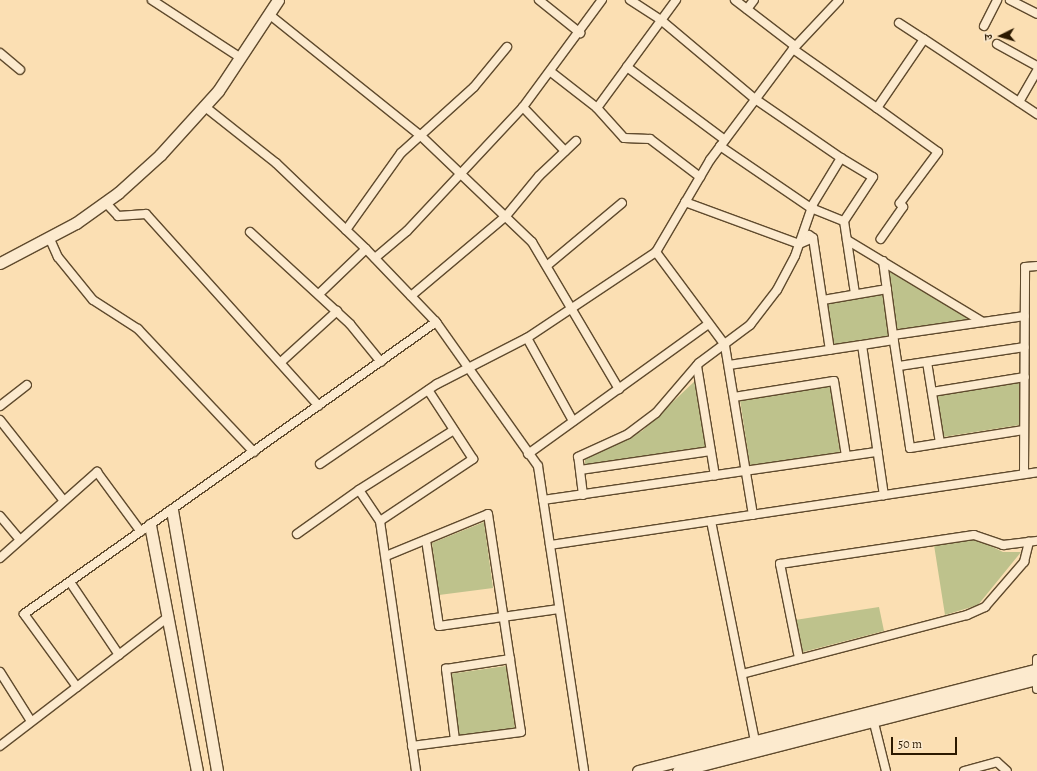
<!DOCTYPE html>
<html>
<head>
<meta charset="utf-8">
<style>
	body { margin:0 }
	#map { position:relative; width:1037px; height:771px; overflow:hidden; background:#fbdfb3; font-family:Alegreya,"Noto Serif Devanagari",serif }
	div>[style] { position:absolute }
	.green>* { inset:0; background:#bec28c }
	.roads { filter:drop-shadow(1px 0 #5f4a2d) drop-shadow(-1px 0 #5f4a2d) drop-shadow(0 1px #5f4a2d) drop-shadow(0 -1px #5f4a2d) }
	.minor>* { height:8px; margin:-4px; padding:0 4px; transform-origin:4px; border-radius:4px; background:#fceace }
	.tertiary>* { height:11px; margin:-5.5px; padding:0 5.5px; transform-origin:5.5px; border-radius:5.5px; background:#fceace }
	span { translate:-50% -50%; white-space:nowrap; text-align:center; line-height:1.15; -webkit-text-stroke:3px #fceace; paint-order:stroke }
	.north { position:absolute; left:981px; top:16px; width:40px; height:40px; -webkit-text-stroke:3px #fceace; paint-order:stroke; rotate:265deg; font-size:11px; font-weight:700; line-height:16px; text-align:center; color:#2b1900 }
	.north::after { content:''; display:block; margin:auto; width:14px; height:18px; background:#2b1900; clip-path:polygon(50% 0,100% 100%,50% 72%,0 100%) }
	.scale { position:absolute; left:891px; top:737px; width:66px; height:18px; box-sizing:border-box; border:2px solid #2b1900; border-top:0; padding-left:5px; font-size:12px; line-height:14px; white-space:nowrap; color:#2b1900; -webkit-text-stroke:3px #fceace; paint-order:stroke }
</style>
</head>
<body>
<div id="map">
	<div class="green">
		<i style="clip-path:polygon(888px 271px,972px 319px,897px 330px)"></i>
		<i style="clip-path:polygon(883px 294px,890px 338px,834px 346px,827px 302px)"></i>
		<i style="clip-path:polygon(696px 380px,706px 447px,585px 465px,585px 457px,642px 431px)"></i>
		<i style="clip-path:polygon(1019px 383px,1019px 425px,943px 437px,937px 395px)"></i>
		<i style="clip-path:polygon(830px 386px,840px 452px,750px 466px,740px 400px)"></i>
		<i style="clip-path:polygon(484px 522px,493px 588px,439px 595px,432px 543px)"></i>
		<i style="clip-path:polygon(976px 539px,1003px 552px,1021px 552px,978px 605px,945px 615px,934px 545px)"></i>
		<i style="clip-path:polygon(879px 607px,884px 631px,803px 652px,795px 620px)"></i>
		<i style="clip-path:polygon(506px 666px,515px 728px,458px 736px,449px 674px)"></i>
	</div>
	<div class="roads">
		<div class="minor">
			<i style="left:152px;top:0;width:106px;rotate:33.1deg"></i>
			<i style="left:539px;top:0;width:53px;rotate:38.8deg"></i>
			<i style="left:676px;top:0;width:83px;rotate:126.2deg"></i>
			<i style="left:627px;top:67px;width:122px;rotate:36.7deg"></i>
			<i style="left:735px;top:0;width:76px;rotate:37.5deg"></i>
			<i style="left:1010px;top:0;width:30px;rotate:27deg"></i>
			<i style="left:747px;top:9px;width:11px;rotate:-52deg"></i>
			<i style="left:270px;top:15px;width:192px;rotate:38.7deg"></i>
			<i style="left:420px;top:135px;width:155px;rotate:43.7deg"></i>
			<i style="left:532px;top:242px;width:171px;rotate:59.4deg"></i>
			<i style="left:899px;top:23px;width:30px;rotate:33deg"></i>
			<i style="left:984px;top:26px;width:29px;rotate:-63deg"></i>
			<i style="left:997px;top:44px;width:46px;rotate:28.8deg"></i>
			<i style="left:793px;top:49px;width:67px;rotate:-46.8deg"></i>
			<i style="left:0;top:53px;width:26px;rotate:40deg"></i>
			<i style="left:551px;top:72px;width:58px;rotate:38deg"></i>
			<i style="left:597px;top:108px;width:40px;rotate:48deg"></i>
			<i style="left:624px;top:138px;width:26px;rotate:2deg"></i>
			<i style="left:650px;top:139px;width:63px;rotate:37.2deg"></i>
			<i style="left:1019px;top:102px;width:36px;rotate:-60deg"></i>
			<i style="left:204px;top:106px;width:92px;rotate:38.4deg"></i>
			<i style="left:276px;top:163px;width:124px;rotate:43.7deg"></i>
			<i style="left:366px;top:249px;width:101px;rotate:46.2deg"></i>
			<i style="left:597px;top:108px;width:51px;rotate:-53.8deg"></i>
			<i style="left:877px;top:108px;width:75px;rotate:35.8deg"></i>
			<i style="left:938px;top:152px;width:64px;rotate:126.7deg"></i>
			<i style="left:900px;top:203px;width:5px;rotate:53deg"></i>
			<i style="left:903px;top:207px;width:39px;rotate:125deg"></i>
			<i style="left:720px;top:146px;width:110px;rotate:34.3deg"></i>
			<i style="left:811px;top:208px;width:35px;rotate:22deg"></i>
			<i style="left:565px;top:151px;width:61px;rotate:-133.7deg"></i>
			<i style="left:523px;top:107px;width:133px;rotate:-53.6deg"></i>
			<i style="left:841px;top:158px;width:37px;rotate:31deg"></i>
			<i style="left:873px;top:177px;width:53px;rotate:123.4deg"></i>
			<i style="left:844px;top:221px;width:74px;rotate:81.4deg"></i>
			<i style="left:105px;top:202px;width:19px;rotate:47deg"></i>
			<i style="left:118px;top:216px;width:28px;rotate:-4deg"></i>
			<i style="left:146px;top:214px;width:258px;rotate:48deg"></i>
			<i style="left:685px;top:202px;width:121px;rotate:20.2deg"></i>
			<i style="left:799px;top:244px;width:15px;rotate:-23deg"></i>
			<i style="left:346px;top:230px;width:95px;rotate:-54.5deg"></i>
			<i style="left:401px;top:153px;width:98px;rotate:-42.1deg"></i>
			<i style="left:474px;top:87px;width:52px;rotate:-50.5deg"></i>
			<i style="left:250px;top:232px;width:136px;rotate:42.6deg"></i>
			<i style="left:350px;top:324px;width:49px;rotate:50.8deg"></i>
			<i style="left:809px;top:235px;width:5px;rotate:37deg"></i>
			<i style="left:813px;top:238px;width:113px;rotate:81.4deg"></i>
			<i style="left:49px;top:237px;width:22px;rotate:66deg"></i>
			<i style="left:58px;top:257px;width:55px;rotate:50.9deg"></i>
			<i style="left:93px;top:300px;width:54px;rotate:32.8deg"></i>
			<i style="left:138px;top:329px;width:169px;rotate:46.7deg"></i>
			<i style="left:847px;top:240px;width:159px;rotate:31.1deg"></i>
			<i style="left:375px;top:258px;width:42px;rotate:-40.2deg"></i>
			<i style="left:407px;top:231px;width:170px;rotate:-46.9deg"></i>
			<i style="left:883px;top:261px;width:75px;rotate:82.3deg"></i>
			<i style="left:893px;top:335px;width:133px;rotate:-8.2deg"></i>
			<i style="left:549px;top:264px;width:95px;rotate:-39.9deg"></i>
			<i style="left:319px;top:294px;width:65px;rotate:-43.8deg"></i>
			<i style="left:411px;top:296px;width:124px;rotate:-40.1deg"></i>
			<i style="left:506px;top:216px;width:52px;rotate:-50.5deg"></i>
			<i style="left:539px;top:176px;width:51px;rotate:-43.4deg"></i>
			<i style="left:823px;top:300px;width:65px;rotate:-9.8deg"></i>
			<i style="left:893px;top:335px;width:114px;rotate:81.4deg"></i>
			<i style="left:910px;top:448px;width:115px;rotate:-9deg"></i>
			<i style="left:527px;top:338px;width:95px;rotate:61deg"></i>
			<i style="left:862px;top:345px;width:32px;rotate:-9deg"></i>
			<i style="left:281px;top:362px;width:76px;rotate:-42.3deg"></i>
			<i style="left:927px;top:362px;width:82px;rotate:80.9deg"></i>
			<i style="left:729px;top:365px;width:134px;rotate:-8.6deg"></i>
			<i style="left:862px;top:345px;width:152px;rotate:81.7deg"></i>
			<i style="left:697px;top:366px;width:111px;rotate:80.7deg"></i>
			<i style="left:899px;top:366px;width:127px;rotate:-8.6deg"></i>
			<i style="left:932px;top:392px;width:94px;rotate:-9.2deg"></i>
			<i style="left:734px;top:397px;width:101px;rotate:-9.1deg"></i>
			<i style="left:834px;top:381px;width:76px;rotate:80.9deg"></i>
			<i style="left:0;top:406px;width:34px;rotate:-38deg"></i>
			<i style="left:0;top:420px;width:103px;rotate:51.7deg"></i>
			<i style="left:528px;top:454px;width:222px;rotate:-35.8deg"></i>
			<i style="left:320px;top:464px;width:142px;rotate:-34.4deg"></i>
			<i style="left:437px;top:384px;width:101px;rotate:-27.1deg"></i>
			<i style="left:527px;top:338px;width:155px;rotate:-33.7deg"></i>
			<i style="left:580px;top:470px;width:132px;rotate:-8.3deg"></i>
			<i style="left:1024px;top:474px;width:207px;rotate:-89.7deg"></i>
			<i style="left:1025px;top:267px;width:12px;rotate:-5deg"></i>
			<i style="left:359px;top:490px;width:112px;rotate:-32.3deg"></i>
			<i style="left:583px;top:495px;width:38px;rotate:-97deg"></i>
			<i style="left:578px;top:457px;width:55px;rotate:-24.7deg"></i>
			<i style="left:628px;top:434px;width:35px;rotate:-37deg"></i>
			<i style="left:656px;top:413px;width:66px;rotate:-49.3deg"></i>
			<i style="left:699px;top:363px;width:64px;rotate:-36.7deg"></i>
			<i style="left:750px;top:325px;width:44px;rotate:-52.4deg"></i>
			<i style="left:777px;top:290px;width:38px;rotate:-62deg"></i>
			<i style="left:795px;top:256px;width:55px;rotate:-70.9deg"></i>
			<i style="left:813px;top:204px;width:54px;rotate:-58.7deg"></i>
			<i style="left:841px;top:158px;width:104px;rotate:-145.5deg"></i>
			<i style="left:755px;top:99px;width:123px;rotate:-140deg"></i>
			<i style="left:661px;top:20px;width:37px;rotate:-147deg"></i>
			<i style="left:543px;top:500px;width:338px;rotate:-8.2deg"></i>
			<i style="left:753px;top:515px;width:172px;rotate:-99.4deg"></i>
			<i style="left:725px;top:345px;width:116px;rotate:-126.6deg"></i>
			<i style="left:656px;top:252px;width:107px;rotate:-59.6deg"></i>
			<i style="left:710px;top:160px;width:139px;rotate:-53.2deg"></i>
			<i style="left:793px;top:49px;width:103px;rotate:35.1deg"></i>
			<i style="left:877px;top:108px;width:83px;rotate:-55.7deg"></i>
			<i style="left:924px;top:39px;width:136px;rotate:33.6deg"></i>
			<i style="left:0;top:516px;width:31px;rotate:50deg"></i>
			<i style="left:711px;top:521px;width:229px;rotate:78.7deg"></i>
			<i style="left:297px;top:534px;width:76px;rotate:-35.4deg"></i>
			<i style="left:359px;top:490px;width:37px;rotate:56deg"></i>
			<i style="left:426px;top:540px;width:87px;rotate:81.4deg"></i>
			<i style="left:439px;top:626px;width:121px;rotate:-8.1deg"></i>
			<i style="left:550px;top:545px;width:492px;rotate:-8.5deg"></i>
			<i style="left:386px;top:556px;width:110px;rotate:-22.4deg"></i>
			<i style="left:488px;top:514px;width:220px;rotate:81.4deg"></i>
			<i style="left:521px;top:732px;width:110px;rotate:172.7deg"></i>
			<i style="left:0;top:558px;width:130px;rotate:-41.6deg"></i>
			<i style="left:97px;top:472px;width:74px;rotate:53.7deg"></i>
			<i style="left:70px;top:582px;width:88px;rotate:56.1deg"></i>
			<i style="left:799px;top:658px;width:96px;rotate:-101.4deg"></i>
			<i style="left:780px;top:564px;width:196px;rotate:-8.5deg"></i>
			<i style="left:974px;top:535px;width:31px;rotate:19deg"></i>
			<i style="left:1003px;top:545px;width:34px;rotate:-7deg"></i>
			<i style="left:1037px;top:659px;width:30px;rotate:90deg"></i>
			<i style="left:0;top:672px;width:58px;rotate:57.7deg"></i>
			<i style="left:742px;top:674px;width:233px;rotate:-14.7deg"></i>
			<i style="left:967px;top:615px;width:20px;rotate:-24deg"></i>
			<i style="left:985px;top:607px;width:60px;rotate:-49.1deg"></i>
			<i style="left:1024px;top:562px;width:21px;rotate:-76deg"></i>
			<i style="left:77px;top:687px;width:90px;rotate:-126deg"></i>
			<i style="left:24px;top:614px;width:505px;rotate:-35.33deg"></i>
			<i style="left:436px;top:322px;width:176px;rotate:54.7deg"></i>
			<i style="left:538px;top:466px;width:308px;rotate:81.4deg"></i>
			<i style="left:873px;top:719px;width:54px;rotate:76deg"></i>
			<i style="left:455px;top:740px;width:72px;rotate:-97.2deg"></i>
			<i style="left:446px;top:669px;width:65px;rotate:-8.9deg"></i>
			<i style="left:0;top:746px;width:212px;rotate:-37.5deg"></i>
			<i style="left:416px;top:771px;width:253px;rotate:-98.2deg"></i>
			<i style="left:380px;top:521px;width:112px;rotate:-33.7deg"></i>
			<i style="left:473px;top:459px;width:82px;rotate:-123.1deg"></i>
			<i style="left:964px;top:771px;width:34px;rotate:-15deg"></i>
			<i style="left:997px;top:762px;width:13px;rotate:42deg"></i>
		</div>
		<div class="tertiary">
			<i style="left:0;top:263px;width:86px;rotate:-27.8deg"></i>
			<i style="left:76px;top:223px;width:52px;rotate:-35.5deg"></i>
			<i style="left:118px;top:193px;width:57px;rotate:-42.1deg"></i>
			<i style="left:160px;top:155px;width:86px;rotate:-47.8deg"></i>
			<i style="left:218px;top:91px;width:109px;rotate:-56.6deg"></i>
			<i style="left:172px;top:510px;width:265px;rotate:80.2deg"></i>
			<i style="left:150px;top:525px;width:250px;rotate:79.2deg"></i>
			<i style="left:638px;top:771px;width:412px;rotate:-14.3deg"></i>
			<i style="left:678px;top:771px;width:371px;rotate:-14.4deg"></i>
		</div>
	</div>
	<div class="north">उ</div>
	<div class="scale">50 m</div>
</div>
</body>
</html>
